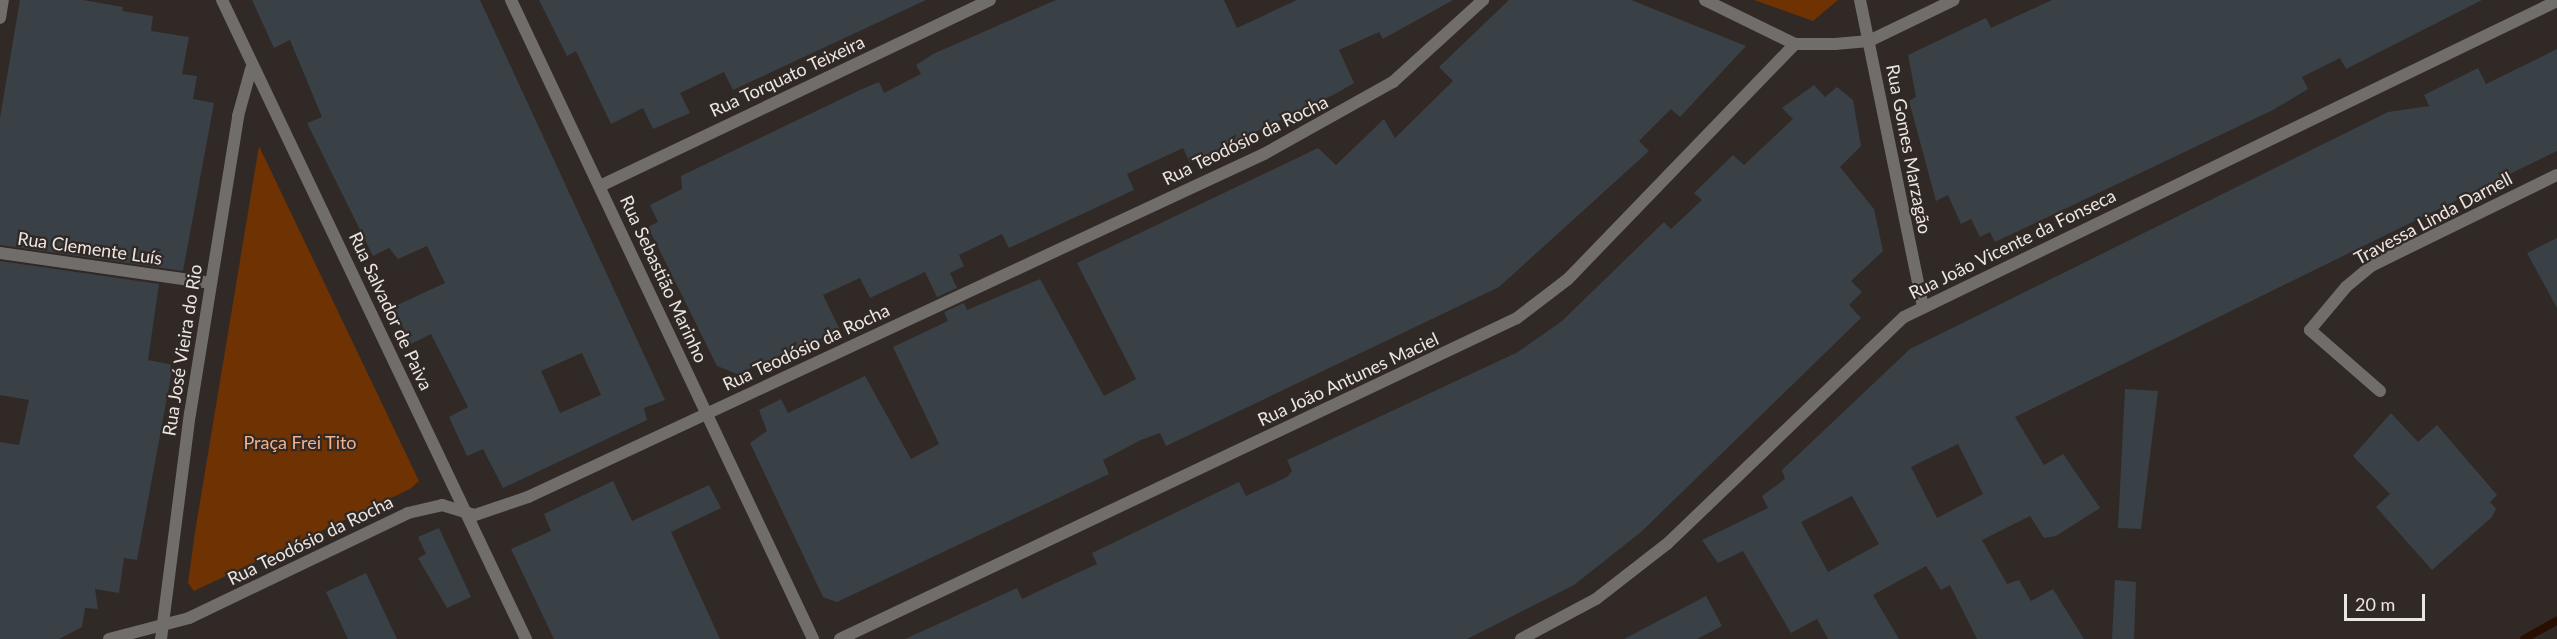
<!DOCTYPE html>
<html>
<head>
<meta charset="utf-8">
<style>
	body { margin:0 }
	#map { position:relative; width:2557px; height:639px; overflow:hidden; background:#312925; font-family:Lato,sans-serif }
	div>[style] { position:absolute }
	.green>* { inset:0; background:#6e3203 }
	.stream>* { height:8px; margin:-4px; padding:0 4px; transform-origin:4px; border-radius:4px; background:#290f01 }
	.building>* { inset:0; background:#394046 }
	.minor>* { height:12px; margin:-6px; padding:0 6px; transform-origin:6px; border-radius:6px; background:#716d6b }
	span { translate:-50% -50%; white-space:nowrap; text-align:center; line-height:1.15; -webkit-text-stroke:4.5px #312925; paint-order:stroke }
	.street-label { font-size:18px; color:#ece6e3 }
	.park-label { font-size:18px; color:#f3b08a }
	.scale { position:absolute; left:2344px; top:594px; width:81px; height:27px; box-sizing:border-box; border:3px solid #ece6e3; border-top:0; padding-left:8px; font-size:18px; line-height:21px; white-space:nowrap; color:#ece6e3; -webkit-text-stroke:4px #312925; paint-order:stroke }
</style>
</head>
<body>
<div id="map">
	<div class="green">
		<i style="clip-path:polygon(1754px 0,1838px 0,1813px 21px)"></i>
		<i style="clip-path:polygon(259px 146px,419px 481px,410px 489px,194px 591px,188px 583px,195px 532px)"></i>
	</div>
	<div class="stream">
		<i style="left:2524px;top:639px;width:38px;rotate:-29deg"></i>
	</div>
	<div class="building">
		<i style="clip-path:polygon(20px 0,83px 0,123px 7px,122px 11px,153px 16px,151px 31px,189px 37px,182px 74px,197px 76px,193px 99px,214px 103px,183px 271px,0 245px,0 118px)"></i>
		<i style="clip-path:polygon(evenodd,252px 0,480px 0,665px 400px,644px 408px,647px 420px,503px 488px,483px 449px,467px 456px,449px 417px,468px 407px,431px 334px,411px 344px,393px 307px,445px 283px,427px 246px,398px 259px,389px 248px,373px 256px,307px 123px,322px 117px,290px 40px,274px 48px,252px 0,582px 353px,601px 395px,560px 413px,541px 371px,582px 353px)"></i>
		<i style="clip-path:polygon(539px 0,926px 0,733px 90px,724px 72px,680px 93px,690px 113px,653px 129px,643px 108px,611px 124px,576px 51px,567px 56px)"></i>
		<i style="clip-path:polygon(1056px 0,1224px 0,1237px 28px,1297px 0,1453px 0,1383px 39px,1379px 32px,1339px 50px,1354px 83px,1337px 93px,1190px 163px,1183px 148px,1127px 174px,1134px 190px,1009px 248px,1002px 234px,959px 255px,964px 266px,950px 273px,957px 288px,937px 297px,925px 272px,870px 298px,860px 278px,823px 295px,840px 330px,737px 374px,717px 366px,648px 227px,658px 222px,650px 205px,682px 189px,681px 176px,860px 90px,879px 82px,884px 93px,921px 74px,916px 65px,933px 54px)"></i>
		<i style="clip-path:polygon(1509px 0,1631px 0,1746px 46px,1680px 117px,1671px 109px,1639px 141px,1649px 151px,1499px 287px,1166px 446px,1160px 433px,1141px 440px,1103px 460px,1109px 474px,837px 602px,823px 597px,750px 443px,767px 431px,759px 410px,781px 399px,788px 413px,865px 376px,911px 459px,939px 444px,893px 347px,948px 321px,944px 312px,964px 303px,967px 310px,1040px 279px,1104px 396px,1136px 379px,1077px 263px,1318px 148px,1336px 165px,1384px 119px,1395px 138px,1453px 81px,1439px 67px)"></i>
		<i style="clip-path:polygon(2052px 0,2482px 0,2346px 69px,2340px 58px,2302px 77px,2308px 89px,2273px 110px,1995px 242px,1990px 232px,1980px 237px,1971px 219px,1961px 224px,1948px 195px,1936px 201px,1909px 101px,1916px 97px,1908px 55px,1986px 18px,1991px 28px)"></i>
		<i style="clip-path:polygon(evenodd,2557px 49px,2557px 151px,2015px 417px,2044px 465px,2063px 454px,2100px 508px,2056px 536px,2044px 538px,2030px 516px,1982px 540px,2007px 584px,2019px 580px,2031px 601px,2053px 589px,2084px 639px,1977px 639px,1950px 585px,1941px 590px,1926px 566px,1873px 595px,1899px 639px,1828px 639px,1817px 619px,1791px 633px,1743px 551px,1718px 563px,1702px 540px,1768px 508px,1762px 496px,1785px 479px,1782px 470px,1910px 349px,2388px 112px,2429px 106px,2424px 95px,2478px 68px,2486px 84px,2557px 49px,1958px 444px,1983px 494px,1937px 518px,1911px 467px,1958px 444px,2557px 49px,1852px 496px,1879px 544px,1828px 572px,1801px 522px,1852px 496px)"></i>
		<i style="clip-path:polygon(1814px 85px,1825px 97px,1837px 87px,1853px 100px,1861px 146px,1840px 167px,1874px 209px,1883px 251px,1851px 281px,1862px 292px,1849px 305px,1861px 318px,1641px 532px,1574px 585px,1467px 639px,905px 639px,1017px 588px,1022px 599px,1060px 581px,1097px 564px,1092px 553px,1239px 482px,1246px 496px,1287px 477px,1292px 471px,1287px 460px,1518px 352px,1562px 321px,1664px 222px,1671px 229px,1702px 200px,1694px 193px,1733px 155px,1744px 165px,1793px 119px,1782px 108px)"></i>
		<i style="clip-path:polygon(2557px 238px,2557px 308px,2527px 253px)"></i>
		<i style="clip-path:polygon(0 261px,159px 284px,148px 360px,173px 365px,137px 560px,124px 558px,119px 593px,95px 589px,98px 609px,85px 608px,82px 627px,59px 639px,0 639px,0 442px,19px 445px,29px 400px,0 395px)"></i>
		<i style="clip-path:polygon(2125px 389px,2158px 391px,2141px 529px,2118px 528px)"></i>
		<i style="clip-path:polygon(2391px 413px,2418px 442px,2437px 425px,2497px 495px,2490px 502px,2496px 509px,2492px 517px,2432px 570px,2376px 507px,2390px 494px,2353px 456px)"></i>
		<i style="clip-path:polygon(613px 481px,632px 521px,709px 485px,721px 508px,671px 532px,720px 639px,554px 639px,511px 549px,551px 531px,544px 514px)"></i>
		<i style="clip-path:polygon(439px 528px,471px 597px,447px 608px,418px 558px,426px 554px,418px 537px)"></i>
		<i style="clip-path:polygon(366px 573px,397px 639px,348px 639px,326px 592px)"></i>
		<i style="clip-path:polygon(2115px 580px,2136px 582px,2134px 639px,2112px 639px)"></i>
		<i style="clip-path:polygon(1706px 596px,1722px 626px,1697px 639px,1624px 639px)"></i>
	</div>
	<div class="minor">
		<i style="left:222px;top:0;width:708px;rotate:64.56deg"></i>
		<i style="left:511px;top:0;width:707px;rotate:64.7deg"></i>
		<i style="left:1705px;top:0;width:100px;rotate:26.1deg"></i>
		<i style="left:1795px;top:44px;width:40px"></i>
		<i style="left:1835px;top:44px;width:34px;rotate:-5deg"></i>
		<i style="left:1869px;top:41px;width:94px;rotate:-25.8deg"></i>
		<i style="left:1860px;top:0;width:312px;rotate:78.4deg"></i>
		<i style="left:0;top:18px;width:18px;rotate:-81deg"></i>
		<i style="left:600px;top:186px;width:432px;rotate:-25.5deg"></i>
		<i style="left:0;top:253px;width:213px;rotate:8.1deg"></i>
		<i style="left:2380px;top:391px;width:93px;rotate:-138.9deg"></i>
		<i style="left:2310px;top:330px;width:56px;rotate:-50.1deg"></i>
		<i style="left:2346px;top:287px;width:33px;rotate:-40deg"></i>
		<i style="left:2371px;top:266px;width:207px;rotate:-26.1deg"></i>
		<i style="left:109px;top:639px;width:83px;rotate:-14.7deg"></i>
		<i style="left:189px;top:618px;width:243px;rotate:-25.6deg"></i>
		<i style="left:408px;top:513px;width:35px;rotate:-13deg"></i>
		<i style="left:442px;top:505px;width:34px;rotate:17deg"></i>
		<i style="left:475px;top:515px;width:56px;rotate:-18.8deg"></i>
		<i style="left:528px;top:497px;width:812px;rotate:-24.99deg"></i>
		<i style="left:1264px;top:154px;width:148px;rotate:-29.2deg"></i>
		<i style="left:1393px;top:82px;width:122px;rotate:-42.3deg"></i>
		<i style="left:161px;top:639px;width:227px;rotate:-82.7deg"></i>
		<i style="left:190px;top:414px;width:302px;rotate:-80.8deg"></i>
		<i style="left:238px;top:116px;width:49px;rotate:-74.5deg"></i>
		<i style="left:840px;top:639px;width:749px;rotate:-25.37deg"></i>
		<i style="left:1517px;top:318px;width:64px;rotate:-37.4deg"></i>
		<i style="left:1568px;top:279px;width:327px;rotate:-46deg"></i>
		<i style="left:1521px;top:639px;width:85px;rotate:-28.1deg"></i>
		<i style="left:1596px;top:599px;width:90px;rotate:-37.8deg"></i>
		<i style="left:1667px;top:544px;width:328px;rotate:-43.8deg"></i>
		<i style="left:1904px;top:317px;width:725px;rotate:-25.82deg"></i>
	</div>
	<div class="street-label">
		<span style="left:787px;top:76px;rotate:-25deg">Rua Torquato Teixeira</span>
		<span style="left:1245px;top:140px;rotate:-26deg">Rua Teodósio da Rocha</span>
		<span style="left:1909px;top:149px;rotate:79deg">Rua Gomes Marzagão</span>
		<span style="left:2433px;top:218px;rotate:-28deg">Travessa Linda Darnell</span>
		<span style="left:2012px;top:244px;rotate:-26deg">Rua João Vicente da Fonseca</span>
		<span style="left:90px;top:248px;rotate:8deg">Rua Clemente Luís</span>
		<span style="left:664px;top:279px;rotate:65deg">Rua Sebastião Marinho</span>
		<span style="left:391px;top:311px;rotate:65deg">Rua Salvador de Paiva</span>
		<span style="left:806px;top:347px;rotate:-25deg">Rua Teodósio da Rocha</span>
		<span style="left:182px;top:350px;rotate:-81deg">Rua José Vieira do Rio</span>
		<span style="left:1348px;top:379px;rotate:-25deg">Rua João Antunes Maciel</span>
		<span style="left:310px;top:540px;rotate:-26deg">Rua Teodósio da Rocha</span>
	</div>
	<div class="park-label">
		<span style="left:300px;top:442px">Praça Frei Tito</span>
	</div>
	<div class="scale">20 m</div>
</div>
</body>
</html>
